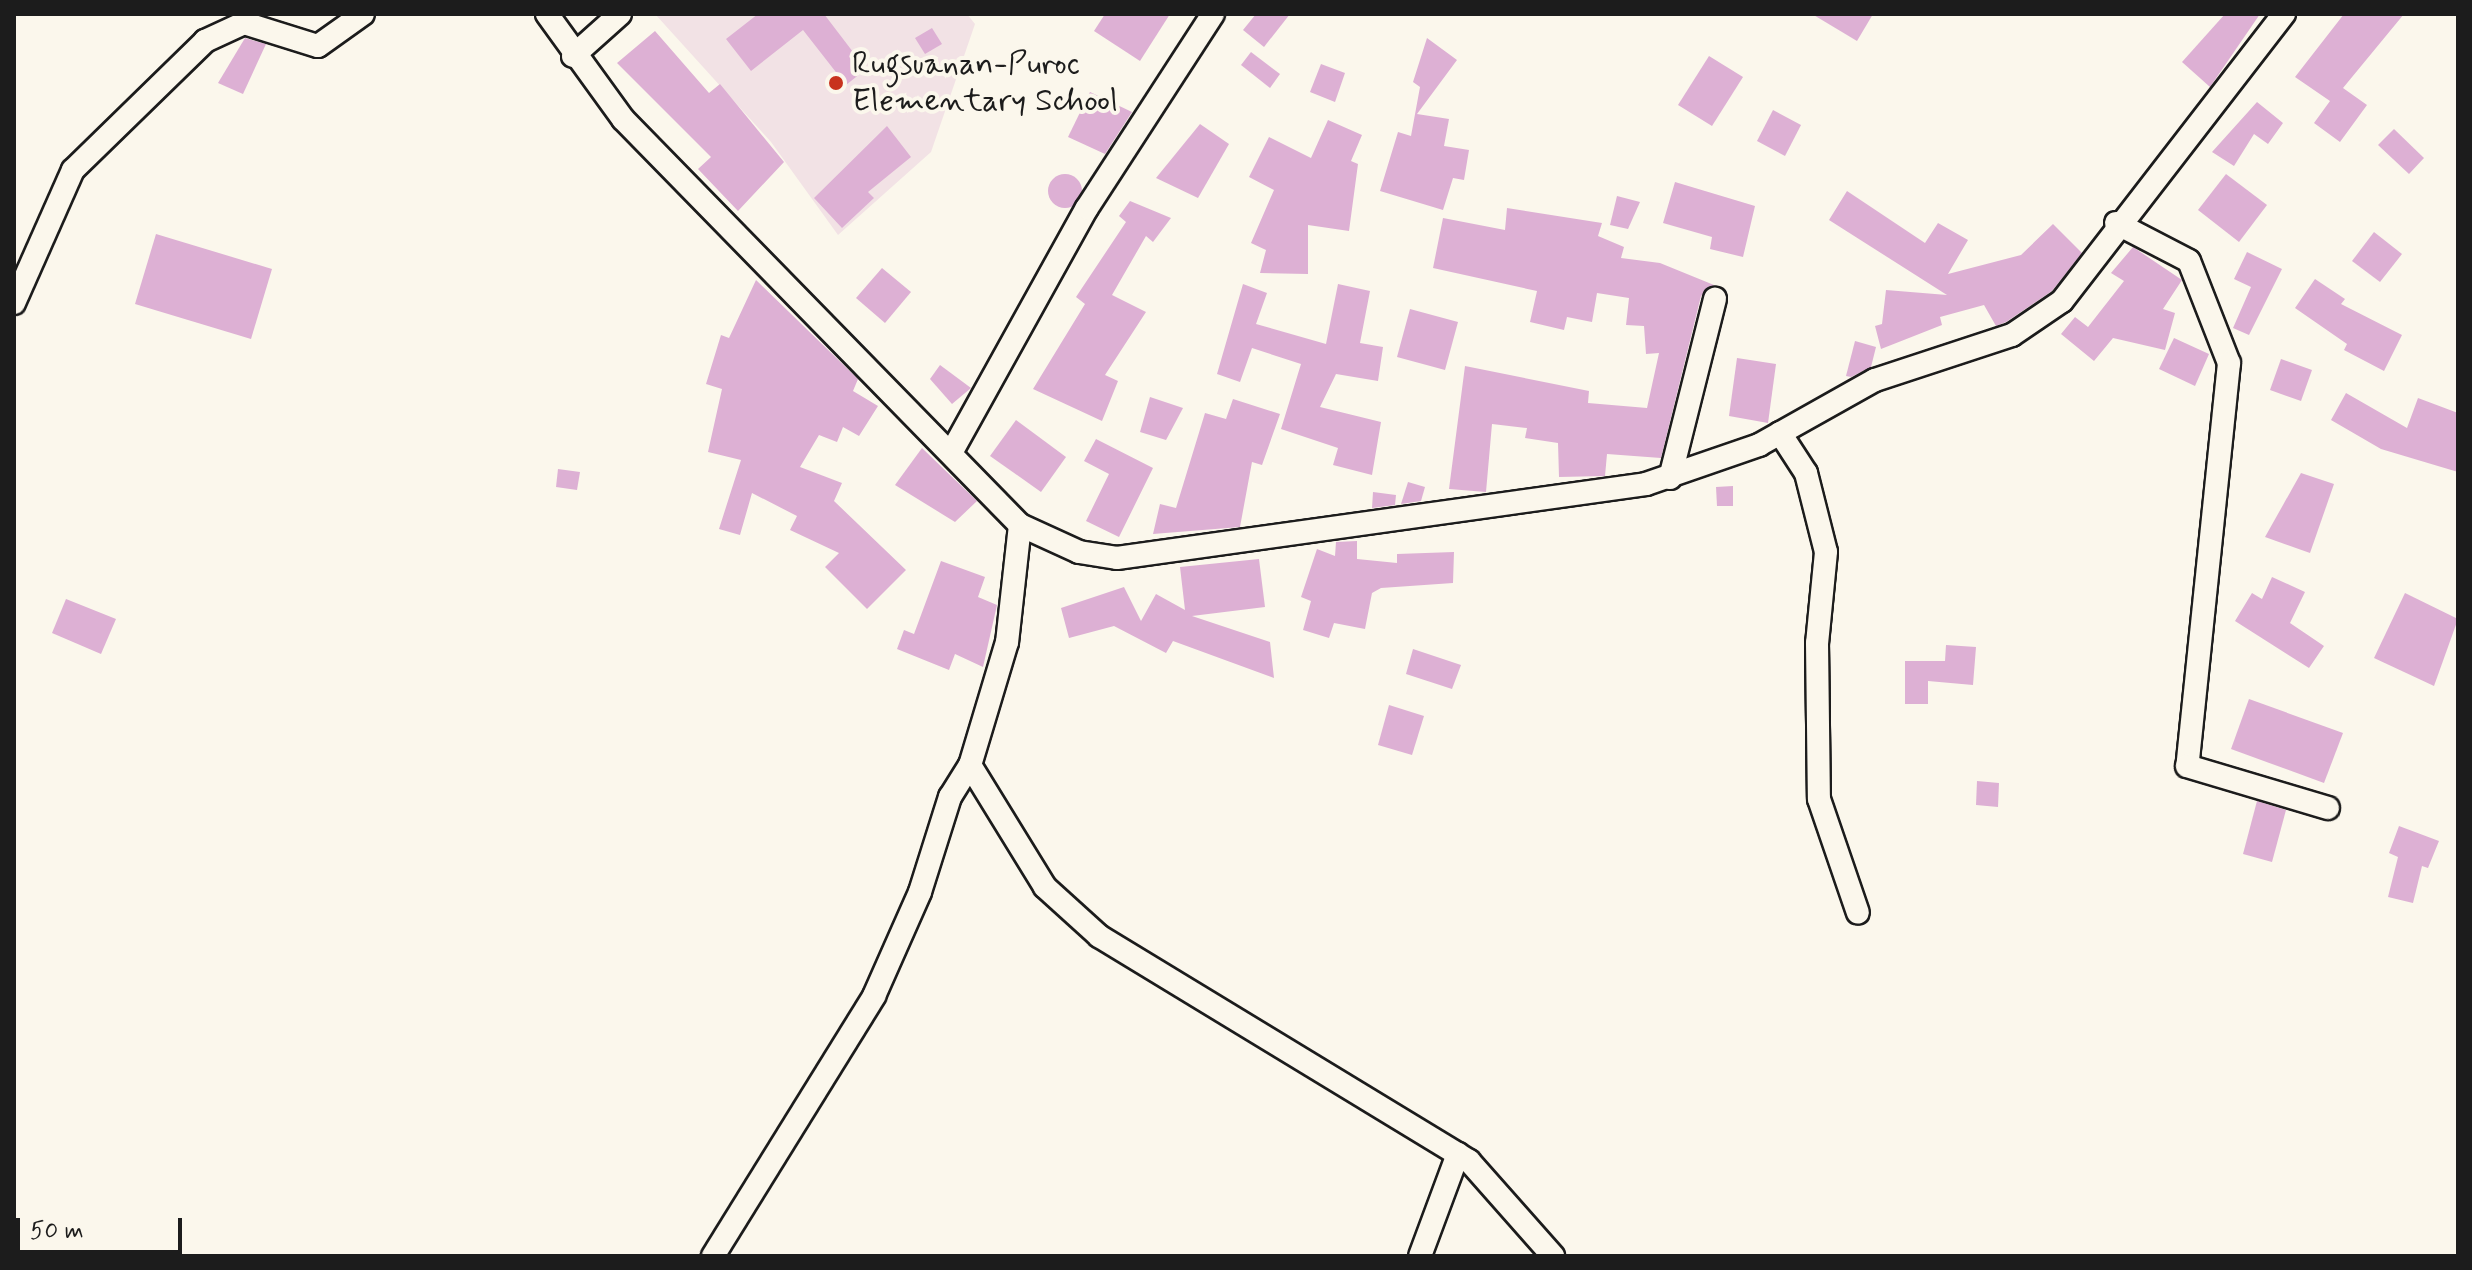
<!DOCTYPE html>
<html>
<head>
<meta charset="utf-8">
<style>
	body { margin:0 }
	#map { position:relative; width:2472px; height:1270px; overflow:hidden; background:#fbf7ec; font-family:Mynerve,sans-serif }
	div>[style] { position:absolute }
	.built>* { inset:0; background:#f2e2e5 }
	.building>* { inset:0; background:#ddb0d4 }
	.round { border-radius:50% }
	.roads { filter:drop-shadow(2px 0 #1c1c1c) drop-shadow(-2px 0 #1c1c1c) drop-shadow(0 2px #1c1c1c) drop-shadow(0 -2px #1c1c1c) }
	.minor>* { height:22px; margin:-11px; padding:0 11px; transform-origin:11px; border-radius:11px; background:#fbf7ec }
	.dots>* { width:22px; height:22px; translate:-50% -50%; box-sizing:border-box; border:4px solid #fbf7ec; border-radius:50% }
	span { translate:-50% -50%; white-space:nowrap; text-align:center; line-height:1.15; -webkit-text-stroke:8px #fbf7ec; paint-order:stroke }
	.poi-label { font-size:32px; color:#1c1c1c }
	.left { translate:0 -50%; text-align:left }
	.frame { position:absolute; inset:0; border:16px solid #1c1c1c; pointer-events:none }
	.scale { position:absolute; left:16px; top:1218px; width:166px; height:36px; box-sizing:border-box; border:4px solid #1c1c1c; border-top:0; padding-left:10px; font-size:24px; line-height:28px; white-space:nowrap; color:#1c1c1c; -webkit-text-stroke:6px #fbf7ec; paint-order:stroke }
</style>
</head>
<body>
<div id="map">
	<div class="built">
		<i style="clip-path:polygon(655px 14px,967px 14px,975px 24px,931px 152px,838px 235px,771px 142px)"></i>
	</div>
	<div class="building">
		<i style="clip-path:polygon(758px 14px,824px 14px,866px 69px,846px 85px,803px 30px,751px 71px,726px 39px)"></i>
		<i style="clip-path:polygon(1105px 14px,1170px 14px,1140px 61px,1094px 31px)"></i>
		<i style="clip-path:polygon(1256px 14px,1290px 14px,1264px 47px,1243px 30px)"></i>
		<i style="clip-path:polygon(1812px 14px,1873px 14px,1857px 41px)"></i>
		<i style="clip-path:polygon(2225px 14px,2260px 14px,2210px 87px,2182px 62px)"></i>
		<i style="clip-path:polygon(2344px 14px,2404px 14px,2343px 88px,2367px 105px,2340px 142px,2314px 123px,2330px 101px,2295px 77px)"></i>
		<i style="clip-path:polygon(932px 28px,942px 44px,925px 54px,915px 38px)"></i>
		<i style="clip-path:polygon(655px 31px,709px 93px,720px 84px,784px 162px,738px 211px,698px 169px,711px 157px,617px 63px)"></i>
		<i style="clip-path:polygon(245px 38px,266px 44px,243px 94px,218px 83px)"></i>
		<i style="clip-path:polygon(1427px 38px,1457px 60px,1417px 114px,1449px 119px,1444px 146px,1469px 150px,1464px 180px,1453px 178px,1443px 210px,1380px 191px,1398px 132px,1411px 136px,1420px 87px,1413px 82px)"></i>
		<i style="clip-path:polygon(1251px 52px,1280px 74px,1270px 88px,1241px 65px)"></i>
		<i style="clip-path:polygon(1709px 56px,1743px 77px,1712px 126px,1678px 105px)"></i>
		<i style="clip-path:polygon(1321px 64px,1345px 73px,1335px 102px,1310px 92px)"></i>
		<i style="clip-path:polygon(1090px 92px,1132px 112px,1105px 154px,1068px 137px)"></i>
		<i style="clip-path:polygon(2257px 102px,2283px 123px,2268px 144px,2254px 134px,2234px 166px,2212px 152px)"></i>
		<i style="clip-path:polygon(1773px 110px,1801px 125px,1785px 156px,1757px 141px)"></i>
		<i style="clip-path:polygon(1328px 120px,1362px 135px,1351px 161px,1358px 164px,1349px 231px,1308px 225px,1308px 274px,1260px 273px,1266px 250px,1251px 243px,1274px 190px,1249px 177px,1269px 137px,1311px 158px)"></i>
		<i style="clip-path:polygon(1200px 124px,1229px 144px,1198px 198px,1156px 178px)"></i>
		<i style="clip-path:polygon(887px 126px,911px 157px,868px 192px,874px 198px,842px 228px,814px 198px)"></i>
		<i style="clip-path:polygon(2394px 129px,2424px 158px,2409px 174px,2378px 145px)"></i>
		<i style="clip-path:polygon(2226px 174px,2267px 205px,2239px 242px,2198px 210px)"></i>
		<i class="round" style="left:1048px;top:174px;width:34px;height:34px"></i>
		<i style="clip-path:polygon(1675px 182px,1755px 206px,1743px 257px,1710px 249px,1712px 237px,1663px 223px)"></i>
		<i style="clip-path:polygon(1847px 191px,1925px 243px,1938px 223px,1968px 240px,1948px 274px,2021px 255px,2053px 224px,2082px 253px,2052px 291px,2006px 322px,1996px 326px,1984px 305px,1940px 317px,1942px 325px,1881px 349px,1875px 326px,1882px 324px,1886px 290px,1947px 295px,1829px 220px)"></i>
		<i style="clip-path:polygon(1617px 196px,1640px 202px,1628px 229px,1610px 225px)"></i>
		<i style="clip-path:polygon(1130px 201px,1171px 218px,1153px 242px,1146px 236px,1112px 295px,1146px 312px,1105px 375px,1118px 381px,1102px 421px,1033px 389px,1085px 304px,1076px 297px,1126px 222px,1119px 216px)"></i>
		<i style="clip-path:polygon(1507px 208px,1602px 223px,1598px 236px,1624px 247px,1621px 258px,1660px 263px,1714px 285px,1701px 296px,1661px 458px,1607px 454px,1605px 476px,1559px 477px,1558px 443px,1525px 438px,1527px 428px,1492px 424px,1486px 492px,1449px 489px,1465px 366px,1589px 391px,1588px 403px,1647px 408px,1659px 353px,1646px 354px,1644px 326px,1626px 325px,1629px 298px,1597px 293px,1592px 322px,1567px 317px,1564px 330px,1530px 322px,1537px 291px,1433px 268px,1443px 218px,1505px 230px)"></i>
		<i style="clip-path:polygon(2374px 232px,2402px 254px,2380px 282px,2352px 261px)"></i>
		<i style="clip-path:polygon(156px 234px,272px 269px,251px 339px,135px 304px)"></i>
		<i style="clip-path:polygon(2133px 247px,2182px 280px,2163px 309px,2175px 313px,2165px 350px,2113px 338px,2094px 361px,2061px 334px,2075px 317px,2088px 327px,2124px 281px,2111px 273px)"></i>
		<i style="clip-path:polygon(2247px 252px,2282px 269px,2249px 335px,2233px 328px,2251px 287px,2234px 279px)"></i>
		<i style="clip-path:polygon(882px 268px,911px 292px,885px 323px,856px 298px)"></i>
		<i style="clip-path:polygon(2315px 279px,2345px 299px,2341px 304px,2402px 335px,2384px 371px,2344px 350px,2347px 344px,2295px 308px)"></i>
		<i style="clip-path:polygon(756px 280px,858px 379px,853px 391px,878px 406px,859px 436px,843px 427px,837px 442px,819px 435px,800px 467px,842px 483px,834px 501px,906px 570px,867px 609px,825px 567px,839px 553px,790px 530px,797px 516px,752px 493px,740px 535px,719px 529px,741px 460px,708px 452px,722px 389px,706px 384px,721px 335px,729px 338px)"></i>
		<i style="clip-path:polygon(1243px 284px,1267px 293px,1256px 324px,1326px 344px,1338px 284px,1370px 291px,1360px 343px,1383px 347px,1378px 381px,1336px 374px,1320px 407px,1381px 422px,1372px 475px,1333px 465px,1338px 448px,1281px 429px,1301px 364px,1252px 348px,1240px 382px,1217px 374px)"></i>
		<i style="clip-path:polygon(1410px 309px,1458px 322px,1445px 370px,1397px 357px)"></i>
		<i style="clip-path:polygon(2174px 338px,2209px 354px,2195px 386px,2159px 369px)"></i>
		<i style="clip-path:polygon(1855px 341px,1876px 347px,1871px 367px,1851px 377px,1846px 376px)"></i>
		<i style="clip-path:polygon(1737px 358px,1776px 364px,1768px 423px,1729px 416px)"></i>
		<i style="clip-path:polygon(2281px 359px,2312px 370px,2301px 401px,2270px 390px)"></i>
		<i style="clip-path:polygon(940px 365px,971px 388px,952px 404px,930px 379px)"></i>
		<i style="clip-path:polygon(2346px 393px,2407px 428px,2418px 398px,2458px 413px,2458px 472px,2381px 449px,2331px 420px)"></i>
		<i style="clip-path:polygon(1150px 397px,1183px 408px,1166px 440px,1140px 432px)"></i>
		<i style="clip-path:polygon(1233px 399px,1280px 414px,1262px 465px,1252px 462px,1240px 527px,1153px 534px,1160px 504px,1176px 508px,1205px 413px,1226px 419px)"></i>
		<i style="clip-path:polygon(1016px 420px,1066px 457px,1041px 492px,990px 456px)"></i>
		<i style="clip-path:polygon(1096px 439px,1153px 468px,1119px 537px,1086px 521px,1109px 474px,1084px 461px)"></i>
		<i style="clip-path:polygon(922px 448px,977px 501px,955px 522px,895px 485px)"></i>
		<i style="clip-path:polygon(558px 469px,580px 472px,577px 490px,556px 487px)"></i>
		<i style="clip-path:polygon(2301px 473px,2334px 484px,2310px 553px,2265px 537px)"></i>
		<i style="clip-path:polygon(1408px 482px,1425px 487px,1421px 501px,1401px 504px)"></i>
		<i style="clip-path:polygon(1733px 486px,1733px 506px,1717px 506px,1716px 487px)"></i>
		<i style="clip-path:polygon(1373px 492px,1396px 495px,1395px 505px,1372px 508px)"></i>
		<i style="clip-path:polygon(1357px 541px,1357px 559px,1397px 563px,1397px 554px,1454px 552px,1453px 583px,1381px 588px,1372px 593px,1365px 629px,1334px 623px,1329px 638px,1303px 630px,1311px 601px,1301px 597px,1317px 549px,1335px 556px,1336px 542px)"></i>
		<i style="clip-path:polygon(1259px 559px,1265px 607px,1192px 616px,1270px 642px,1274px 678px,1173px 641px,1166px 653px,1114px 626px,1069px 638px,1061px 608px,1124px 587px,1141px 621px,1156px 594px,1185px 610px,1180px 567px)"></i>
		<i style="clip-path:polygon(941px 561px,985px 577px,978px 597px,997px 605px,983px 667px,955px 654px,949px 670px,897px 649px,904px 630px,914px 634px)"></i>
		<i style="clip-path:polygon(2272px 577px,2305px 592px,2290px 623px,2324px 646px,2309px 668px,2235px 621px,2252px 593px,2262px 599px)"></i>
		<i style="clip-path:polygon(2405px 593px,2458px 619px,2434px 686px,2374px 658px)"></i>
		<i style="clip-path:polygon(66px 599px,116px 619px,101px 654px,52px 633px)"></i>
		<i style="clip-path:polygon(1946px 645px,1976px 647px,1973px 685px,1928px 681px,1928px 704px,1905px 704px,1905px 661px,1945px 661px)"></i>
		<i style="clip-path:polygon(1413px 649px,1461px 665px,1452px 689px,1406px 674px)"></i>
		<i style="clip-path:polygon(2249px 699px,2343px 733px,2324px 783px,2231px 749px)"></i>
		<i style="clip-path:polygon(1389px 705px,1424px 716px,1412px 755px,1378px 745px)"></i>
		<i style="clip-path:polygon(1977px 781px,1999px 783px,1998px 807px,1976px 805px)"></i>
		<i style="clip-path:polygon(2257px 801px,2286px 810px,2272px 862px,2243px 854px)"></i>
		<i style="clip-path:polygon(2399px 826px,2439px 841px,2428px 868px,2422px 866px,2413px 903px,2388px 897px,2398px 857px,2389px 853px)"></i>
	</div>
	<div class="roads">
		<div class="minor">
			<i style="left:547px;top:14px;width:130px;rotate:54.1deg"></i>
			<i style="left:623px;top:119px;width:568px;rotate:45.64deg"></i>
			<i style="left:1020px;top:525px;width:65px;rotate:24.6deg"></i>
			<i style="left:1079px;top:552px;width:38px;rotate:9deg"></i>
			<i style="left:1117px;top:558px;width:534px;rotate:-7.96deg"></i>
			<i style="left:1646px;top:484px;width:120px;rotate:-19deg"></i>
			<i style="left:1759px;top:445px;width:133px;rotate:-29.3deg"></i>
			<i style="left:1875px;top:380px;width:144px;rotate:-18.2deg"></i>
			<i style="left:2012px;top:335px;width:60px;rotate:-34.2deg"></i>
			<i style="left:2062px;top:301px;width:363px;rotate:-52.3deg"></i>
			<i style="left:573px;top:56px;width:63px;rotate:-41.8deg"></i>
			<i style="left:2116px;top:223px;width:82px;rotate:27.5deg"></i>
			<i style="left:2189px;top:261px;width:110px;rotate:68.6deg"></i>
			<i style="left:2229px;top:363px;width:405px;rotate:95.9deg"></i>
			<i style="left:2187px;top:766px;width:147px;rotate:16.6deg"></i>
			<i style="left:14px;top:303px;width:145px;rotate:-66.1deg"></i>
			<i style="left:73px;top:170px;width:185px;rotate:-44.3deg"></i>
			<i style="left:205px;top:41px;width:43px;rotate:-24.8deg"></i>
			<i style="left:244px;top:23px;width:77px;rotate:17.3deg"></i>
			<i style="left:318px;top:46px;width:55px;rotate:-35.4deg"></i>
			<i style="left:1780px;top:433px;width:48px;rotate:57deg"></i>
			<i style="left:1806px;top:473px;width:81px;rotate:75.8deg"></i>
			<i style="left:1826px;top:552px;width:91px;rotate:95.6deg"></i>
			<i style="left:1817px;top:643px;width:156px;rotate:89.3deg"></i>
			<i style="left:1819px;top:799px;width:120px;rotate:71.1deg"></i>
			<i style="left:951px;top:453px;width:280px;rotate:-61deg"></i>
			<i style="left:1087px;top:208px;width:231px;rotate:-57deg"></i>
			<i style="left:1670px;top:478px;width:185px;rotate:-75.9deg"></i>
			<i style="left:1020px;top:525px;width:118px;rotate:96.3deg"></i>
			<i style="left:1007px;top:642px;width:128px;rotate:106.7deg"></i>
			<i style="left:970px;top:765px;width:143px;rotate:58.4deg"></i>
			<i style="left:1045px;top:887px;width:73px;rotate:42.2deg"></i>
			<i style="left:1099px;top:936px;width:433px;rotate:31.3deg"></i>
			<i style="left:1469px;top:1161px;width:127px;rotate:48.5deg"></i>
			<i style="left:713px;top:1256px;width:306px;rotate:-58.2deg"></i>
			<i style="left:874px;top:996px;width:114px;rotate:-66.1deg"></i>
			<i style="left:920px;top:892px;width:100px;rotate:-72.5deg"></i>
			<i style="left:950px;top:797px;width:38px;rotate:-58deg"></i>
			<i style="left:1420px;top:1256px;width:109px;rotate:-69.6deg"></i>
		</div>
	</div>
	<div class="dots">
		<i style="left:836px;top:83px;background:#c8321e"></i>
	</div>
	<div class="poi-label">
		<span class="left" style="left:852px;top:83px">Rugsuanan-Puroc<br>Elementary School</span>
	</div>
	<div class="frame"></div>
	<div class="scale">50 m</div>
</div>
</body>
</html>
